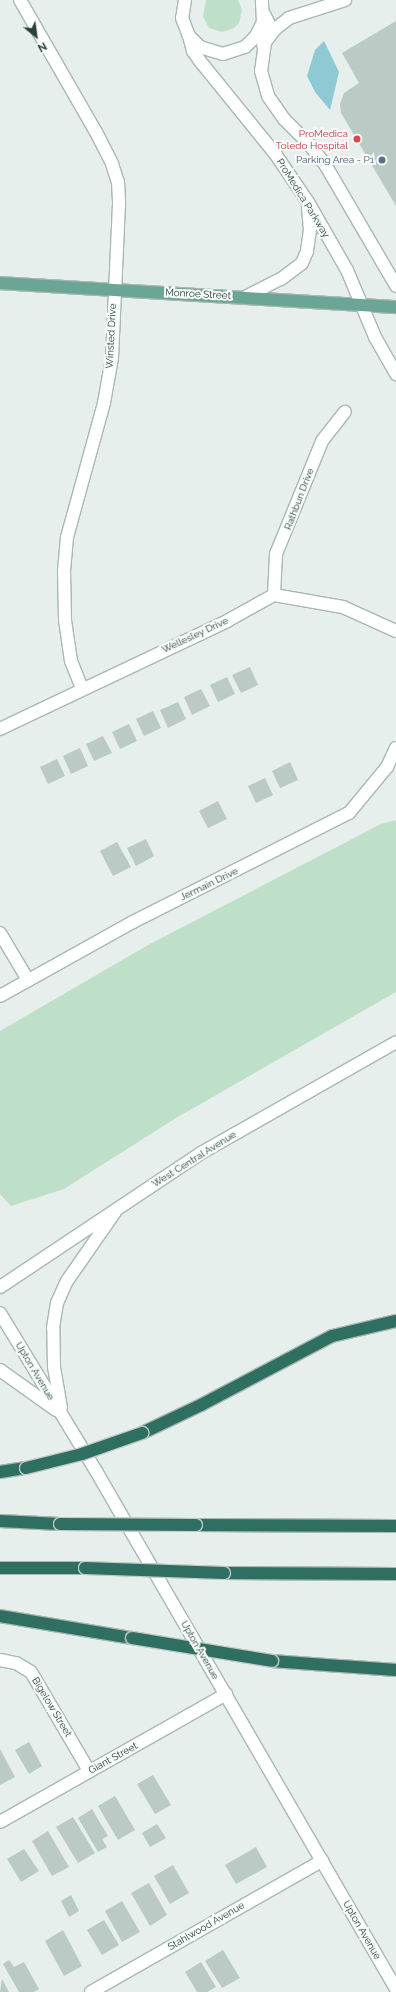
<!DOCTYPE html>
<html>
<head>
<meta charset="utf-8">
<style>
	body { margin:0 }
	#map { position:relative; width:396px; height:1992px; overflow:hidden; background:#e6efeb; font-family:Raleway,sans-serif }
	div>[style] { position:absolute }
	.green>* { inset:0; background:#bfe0c8 }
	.water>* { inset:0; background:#8ec9d4 }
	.building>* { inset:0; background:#bbcac4 }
	.roads { filter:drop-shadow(1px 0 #a8b8b2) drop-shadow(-1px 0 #a8b8b2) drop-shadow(0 1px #a8b8b2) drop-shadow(0 -1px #a8b8b2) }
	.street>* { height:12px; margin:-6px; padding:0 6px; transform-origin:6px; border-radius:6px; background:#fff }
	.secondary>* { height:12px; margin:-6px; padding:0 6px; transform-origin:6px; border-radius:6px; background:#fff }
	.primary>* { height:12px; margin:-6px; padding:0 6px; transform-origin:6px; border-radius:6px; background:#6aa596 }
	.highway>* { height:12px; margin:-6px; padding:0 6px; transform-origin:6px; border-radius:6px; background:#2f6f62 }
	.bridges { filter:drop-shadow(1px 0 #c2cac8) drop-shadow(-1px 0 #c2cac8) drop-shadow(0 1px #c2cac8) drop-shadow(0 -1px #c2cac8) }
	.highway-bridge>* { height:12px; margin:-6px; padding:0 6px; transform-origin:6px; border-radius:6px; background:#2f6f62 }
	.dots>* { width:11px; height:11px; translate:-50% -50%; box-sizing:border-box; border:2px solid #f7fbf9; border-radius:50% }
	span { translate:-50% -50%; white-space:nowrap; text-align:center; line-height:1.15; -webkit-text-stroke:4px #f7fbf9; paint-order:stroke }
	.health-label { font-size:10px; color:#be3a42 }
	.right { translate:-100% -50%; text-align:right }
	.service-label { font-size:10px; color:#4e5e75 }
	.street-label { font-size:10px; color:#24423a }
	.north { position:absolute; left:16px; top:16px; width:40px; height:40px; -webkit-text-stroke:3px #f7fbf9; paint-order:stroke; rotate:151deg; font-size:11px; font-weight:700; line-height:16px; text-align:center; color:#24423a }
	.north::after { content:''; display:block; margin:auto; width:14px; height:18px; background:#24423a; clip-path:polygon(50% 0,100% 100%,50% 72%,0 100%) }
</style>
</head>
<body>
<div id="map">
	<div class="green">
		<i style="clip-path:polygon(206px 0,238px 0,242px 10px,239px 23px,234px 28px,222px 32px,209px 28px,203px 16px)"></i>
		<i style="clip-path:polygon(396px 820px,396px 992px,176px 1118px,64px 1189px,11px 1206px,0 1194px,0 1031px,148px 945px,381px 824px)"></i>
	</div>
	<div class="water">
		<i style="clip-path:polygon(324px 41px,339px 72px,330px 110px,315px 92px,307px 76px,315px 50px)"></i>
	</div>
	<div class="building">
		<i style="clip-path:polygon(396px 21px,396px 206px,341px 113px,340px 104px,344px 93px,359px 83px,342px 53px)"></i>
		<i style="clip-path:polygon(250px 667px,258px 685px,241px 693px,232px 675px)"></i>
		<i style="clip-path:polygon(227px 677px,235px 694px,218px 702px,210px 685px)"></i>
		<i style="clip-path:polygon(201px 689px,210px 706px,192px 715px,184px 697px)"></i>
		<i style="clip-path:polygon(178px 702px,186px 719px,168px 728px,160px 710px)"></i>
		<i style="clip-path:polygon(153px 711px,161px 728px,144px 736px,136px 719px)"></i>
		<i style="clip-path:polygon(129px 724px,137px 741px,120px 749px,112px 732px)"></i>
		<i style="clip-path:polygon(103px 736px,112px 753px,94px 761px,86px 744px)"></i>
		<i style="clip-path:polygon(80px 748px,88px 766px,71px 774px,63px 756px)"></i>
		<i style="clip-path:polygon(57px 759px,65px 776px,48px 784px,40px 767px)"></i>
		<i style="clip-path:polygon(290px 762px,298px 780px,280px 788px,272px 771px)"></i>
		<i style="clip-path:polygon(265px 778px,273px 795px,256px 803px,248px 786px)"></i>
		<i style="clip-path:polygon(218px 801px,227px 819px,208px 828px,199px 811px)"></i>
		<i style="clip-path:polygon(146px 839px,154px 856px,136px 866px,127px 848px)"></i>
		<i style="clip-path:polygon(117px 842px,131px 867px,113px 876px,100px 851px)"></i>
		<i style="clip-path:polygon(29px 1742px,42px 1766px,29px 1774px,15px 1750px)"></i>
		<i style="clip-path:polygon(0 1749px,15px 1777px,0 1785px)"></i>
		<i style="clip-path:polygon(153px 1775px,171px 1805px,155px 1814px,137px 1784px)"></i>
		<i style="clip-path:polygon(115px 1796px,135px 1830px,118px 1840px,98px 1806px)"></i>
		<i style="clip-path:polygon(92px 1809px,108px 1836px,102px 1839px,107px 1847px,98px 1852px,78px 1818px)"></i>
		<i style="clip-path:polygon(73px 1817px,95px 1853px,78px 1863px,56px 1827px)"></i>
		<i style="clip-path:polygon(157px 1824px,166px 1838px,150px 1847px,142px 1833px)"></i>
		<i style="clip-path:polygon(48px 1831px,69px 1867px,52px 1876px,32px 1841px)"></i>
		<i style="clip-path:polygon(256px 1847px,267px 1867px,236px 1884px,225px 1865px)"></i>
		<i style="clip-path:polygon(24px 1849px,39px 1871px,21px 1882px,7px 1859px)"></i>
		<i style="clip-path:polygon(173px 1865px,189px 1893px,170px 1904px,154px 1876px)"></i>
		<i style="clip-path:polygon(149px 1883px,167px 1915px,150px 1926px,131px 1893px)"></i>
		<i style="clip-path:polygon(71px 1895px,79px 1911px,69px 1917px,61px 1901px)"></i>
		<i style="clip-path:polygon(122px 1901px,140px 1932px,122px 1942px,105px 1911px)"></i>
		<i style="clip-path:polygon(104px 1920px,119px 1945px,102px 1955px,87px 1930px)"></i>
		<i style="clip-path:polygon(63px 1930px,82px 1966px,64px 1976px,45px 1941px)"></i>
		<i style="clip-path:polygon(223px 1950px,240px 1978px,222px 1988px,205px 1961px)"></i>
		<i style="clip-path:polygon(9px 1960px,14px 1967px,24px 1962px,39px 1989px,34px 1992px,19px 1992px,3px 1964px)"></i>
		<i style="clip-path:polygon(201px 1962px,216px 1987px,207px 1992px,197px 1992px,185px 1972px)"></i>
		<i style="clip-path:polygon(2px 1979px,9px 1992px,0 1992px)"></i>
	</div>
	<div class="roads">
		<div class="street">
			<i style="left:20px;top:0;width:152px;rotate:60.1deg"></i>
			<i style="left:96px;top:132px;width:36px;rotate:63deg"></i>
			<i style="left:112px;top:164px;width:19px;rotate:72deg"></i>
			<i style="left:118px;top:182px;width:22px;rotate:87deg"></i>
			<i style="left:119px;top:204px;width:154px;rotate:92.6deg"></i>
			<i style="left:112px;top:358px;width:46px;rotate:100.1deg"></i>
			<i style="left:104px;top:403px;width:139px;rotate:105.4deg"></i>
			<i style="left:67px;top:537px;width:34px;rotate:95deg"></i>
			<i style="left:64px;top:571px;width:49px;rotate:88.8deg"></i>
			<i style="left:65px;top:620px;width:41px;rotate:81.7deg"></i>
			<i style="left:71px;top:661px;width:29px;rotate:68deg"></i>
			<i style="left:263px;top:45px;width:20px;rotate:-53deg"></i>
			<i style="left:275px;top:29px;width:18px;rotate:-38deg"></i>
			<i style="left:289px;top:18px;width:59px;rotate:-17.8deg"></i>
			<i style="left:274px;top:595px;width:41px;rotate:-87.2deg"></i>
			<i style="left:276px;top:554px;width:122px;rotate:-67.8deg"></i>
			<i style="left:322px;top:441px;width:37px;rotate:-52deg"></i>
			<i style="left:0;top:729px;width:251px;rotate:-25.4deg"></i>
			<i style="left:227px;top:621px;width:54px;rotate:-29deg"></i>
			<i style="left:274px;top:595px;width:70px;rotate:9.9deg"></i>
			<i style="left:343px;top:607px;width:58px;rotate:24.4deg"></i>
			<i style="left:0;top:933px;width:55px;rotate:59.2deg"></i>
			<i style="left:0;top:996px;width:152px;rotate:-29.1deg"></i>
			<i style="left:133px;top:922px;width:242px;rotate:-26.8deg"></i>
			<i style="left:349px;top:813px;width:60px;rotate:-50.4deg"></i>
			<i style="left:387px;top:767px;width:21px;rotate:-65deg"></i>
			<i style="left:0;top:1660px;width:16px;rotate:11deg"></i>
			<i style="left:16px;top:1663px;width:17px;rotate:31deg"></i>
			<i style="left:31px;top:1672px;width:115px;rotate:59.6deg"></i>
			<i style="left:0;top:1822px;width:260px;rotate:-29.5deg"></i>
			<i style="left:91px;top:1992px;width:266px;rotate:-29.6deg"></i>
		</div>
		<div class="secondary">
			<i style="left:185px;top:0;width:18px;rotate:99deg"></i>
			<i style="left:182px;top:18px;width:19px;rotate:69deg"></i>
			<i style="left:189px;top:36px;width:16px;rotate:45deg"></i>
			<i style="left:200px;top:47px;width:24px;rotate:17deg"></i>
			<i style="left:223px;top:54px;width:23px;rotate:-18deg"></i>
			<i style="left:245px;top:47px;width:16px;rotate:-45deg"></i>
			<i style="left:256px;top:36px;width:16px;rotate:-63deg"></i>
			<i style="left:263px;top:22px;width:22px;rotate:-93deg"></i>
			<i style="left:264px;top:14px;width:9px;rotate:63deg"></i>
			<i style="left:268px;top:22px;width:49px;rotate:98.1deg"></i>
			<i style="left:261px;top:71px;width:26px;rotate:74deg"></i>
			<i style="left:268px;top:96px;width:28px;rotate:55deg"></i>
			<i style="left:284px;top:119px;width:35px;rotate:45deg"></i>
			<i style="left:309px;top:144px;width:28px;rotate:52deg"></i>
			<i style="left:326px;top:166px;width:139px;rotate:59.7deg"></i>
			<i style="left:189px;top:36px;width:16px;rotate:75deg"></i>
			<i style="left:193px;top:51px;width:12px;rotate:55deg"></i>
			<i style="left:200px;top:61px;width:121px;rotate:51deg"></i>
			<i style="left:276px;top:155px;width:57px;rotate:55.8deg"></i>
			<i style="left:308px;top:202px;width:78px;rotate:60.2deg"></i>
			<i style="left:347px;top:270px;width:73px;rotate:67.3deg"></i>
			<i style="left:375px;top:337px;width:43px;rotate:60.4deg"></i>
			<i style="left:247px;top:296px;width:38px;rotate:-27deg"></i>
			<i style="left:281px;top:279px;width:26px;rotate:-37deg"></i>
			<i style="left:302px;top:263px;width:13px;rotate:-67deg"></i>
			<i style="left:307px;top:251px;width:21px;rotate:-82deg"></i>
			<i style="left:310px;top:230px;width:25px;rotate:-95deg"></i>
			<i style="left:0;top:1287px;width:242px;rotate:-33.7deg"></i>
			<i style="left:201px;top:1153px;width:224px;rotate:-29.6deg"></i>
			<i style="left:0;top:1313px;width:185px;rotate:58.7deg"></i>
			<i style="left:96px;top:1471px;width:599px;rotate:59.92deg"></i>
			<i style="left:0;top:1370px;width:69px;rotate:35.5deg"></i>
			<i style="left:61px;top:1408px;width:42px;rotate:-99.7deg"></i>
			<i style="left:54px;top:1367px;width:39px;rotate:-91deg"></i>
			<i style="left:53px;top:1328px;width:25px;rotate:-81deg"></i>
			<i style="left:57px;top:1303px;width:24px;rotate:-66deg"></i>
			<i style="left:67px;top:1281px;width:84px;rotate:-55.2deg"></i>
		</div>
		<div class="primary">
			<i style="left:0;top:283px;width:397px;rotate:3.5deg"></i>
		</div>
		<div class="highway">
			<i style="left:142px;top:1433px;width:65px;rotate:-25.4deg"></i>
			<i style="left:201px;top:1405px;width:148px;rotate:-27.8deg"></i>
			<i style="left:332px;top:1336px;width:66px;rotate:-13.2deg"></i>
			<i style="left:0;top:1472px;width:26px;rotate:-9deg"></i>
			<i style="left:0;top:1521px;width:60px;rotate:2.9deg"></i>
			<i style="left:196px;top:1525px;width:200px;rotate:0.3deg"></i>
			<i style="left:0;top:1568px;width:85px"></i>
			<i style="left:224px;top:1573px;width:172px;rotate:0.3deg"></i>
			<i style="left:0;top:1616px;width:134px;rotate:9.5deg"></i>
			<i style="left:272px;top:1661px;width:124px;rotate:4.2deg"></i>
		</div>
	</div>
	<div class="bridges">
		<div class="highway-bridge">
			<i style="left:26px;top:1468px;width:58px;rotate:-14deg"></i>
			<i style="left:82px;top:1454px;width:64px;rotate:-19.3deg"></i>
			<i style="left:60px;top:1524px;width:136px;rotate:0.4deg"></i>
			<i style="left:85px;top:1568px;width:139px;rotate:2.1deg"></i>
			<i style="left:132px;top:1638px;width:142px;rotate:9.3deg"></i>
		</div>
	</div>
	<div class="dots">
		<i style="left:357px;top:139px;background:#e0444e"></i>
		<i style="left:382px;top:160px;background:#5c6f8a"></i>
	</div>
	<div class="health-label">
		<span class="right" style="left:348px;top:139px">ProMedica<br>Toledo Hospital</span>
	</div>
	<div class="service-label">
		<span class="right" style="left:374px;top:160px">Parking Area - P1</span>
	</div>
	<div class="street-label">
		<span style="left:303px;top:198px;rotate:58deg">ProMedica Parkway</span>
		<span style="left:198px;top:294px;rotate:3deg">Monroe Street</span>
		<span style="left:111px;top:336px;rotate:-87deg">Winsted Drive</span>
		<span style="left:299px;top:499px;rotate:-69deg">Rathbun Drive</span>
		<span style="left:195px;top:635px;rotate:-25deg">Wellesley Drive</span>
		<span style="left:209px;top:884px;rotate:-26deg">Jermain Drive</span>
		<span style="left:194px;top:1159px;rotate:-32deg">West Central Avenue</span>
		<span style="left:35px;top:1371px;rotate:59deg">Upton Avenue</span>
		<span style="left:200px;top:1650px;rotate:60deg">Upton Avenue</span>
		<span style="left:52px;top:1707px;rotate:59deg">Bigelow Street</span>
		<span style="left:113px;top:1758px;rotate:-29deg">Giant Street</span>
		<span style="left:206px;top:1926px;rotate:-30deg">Stahlwood Avenue</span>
		<span style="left:362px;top:1930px;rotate:60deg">Upton Avenue</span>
	</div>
	<div class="north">N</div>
</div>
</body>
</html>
